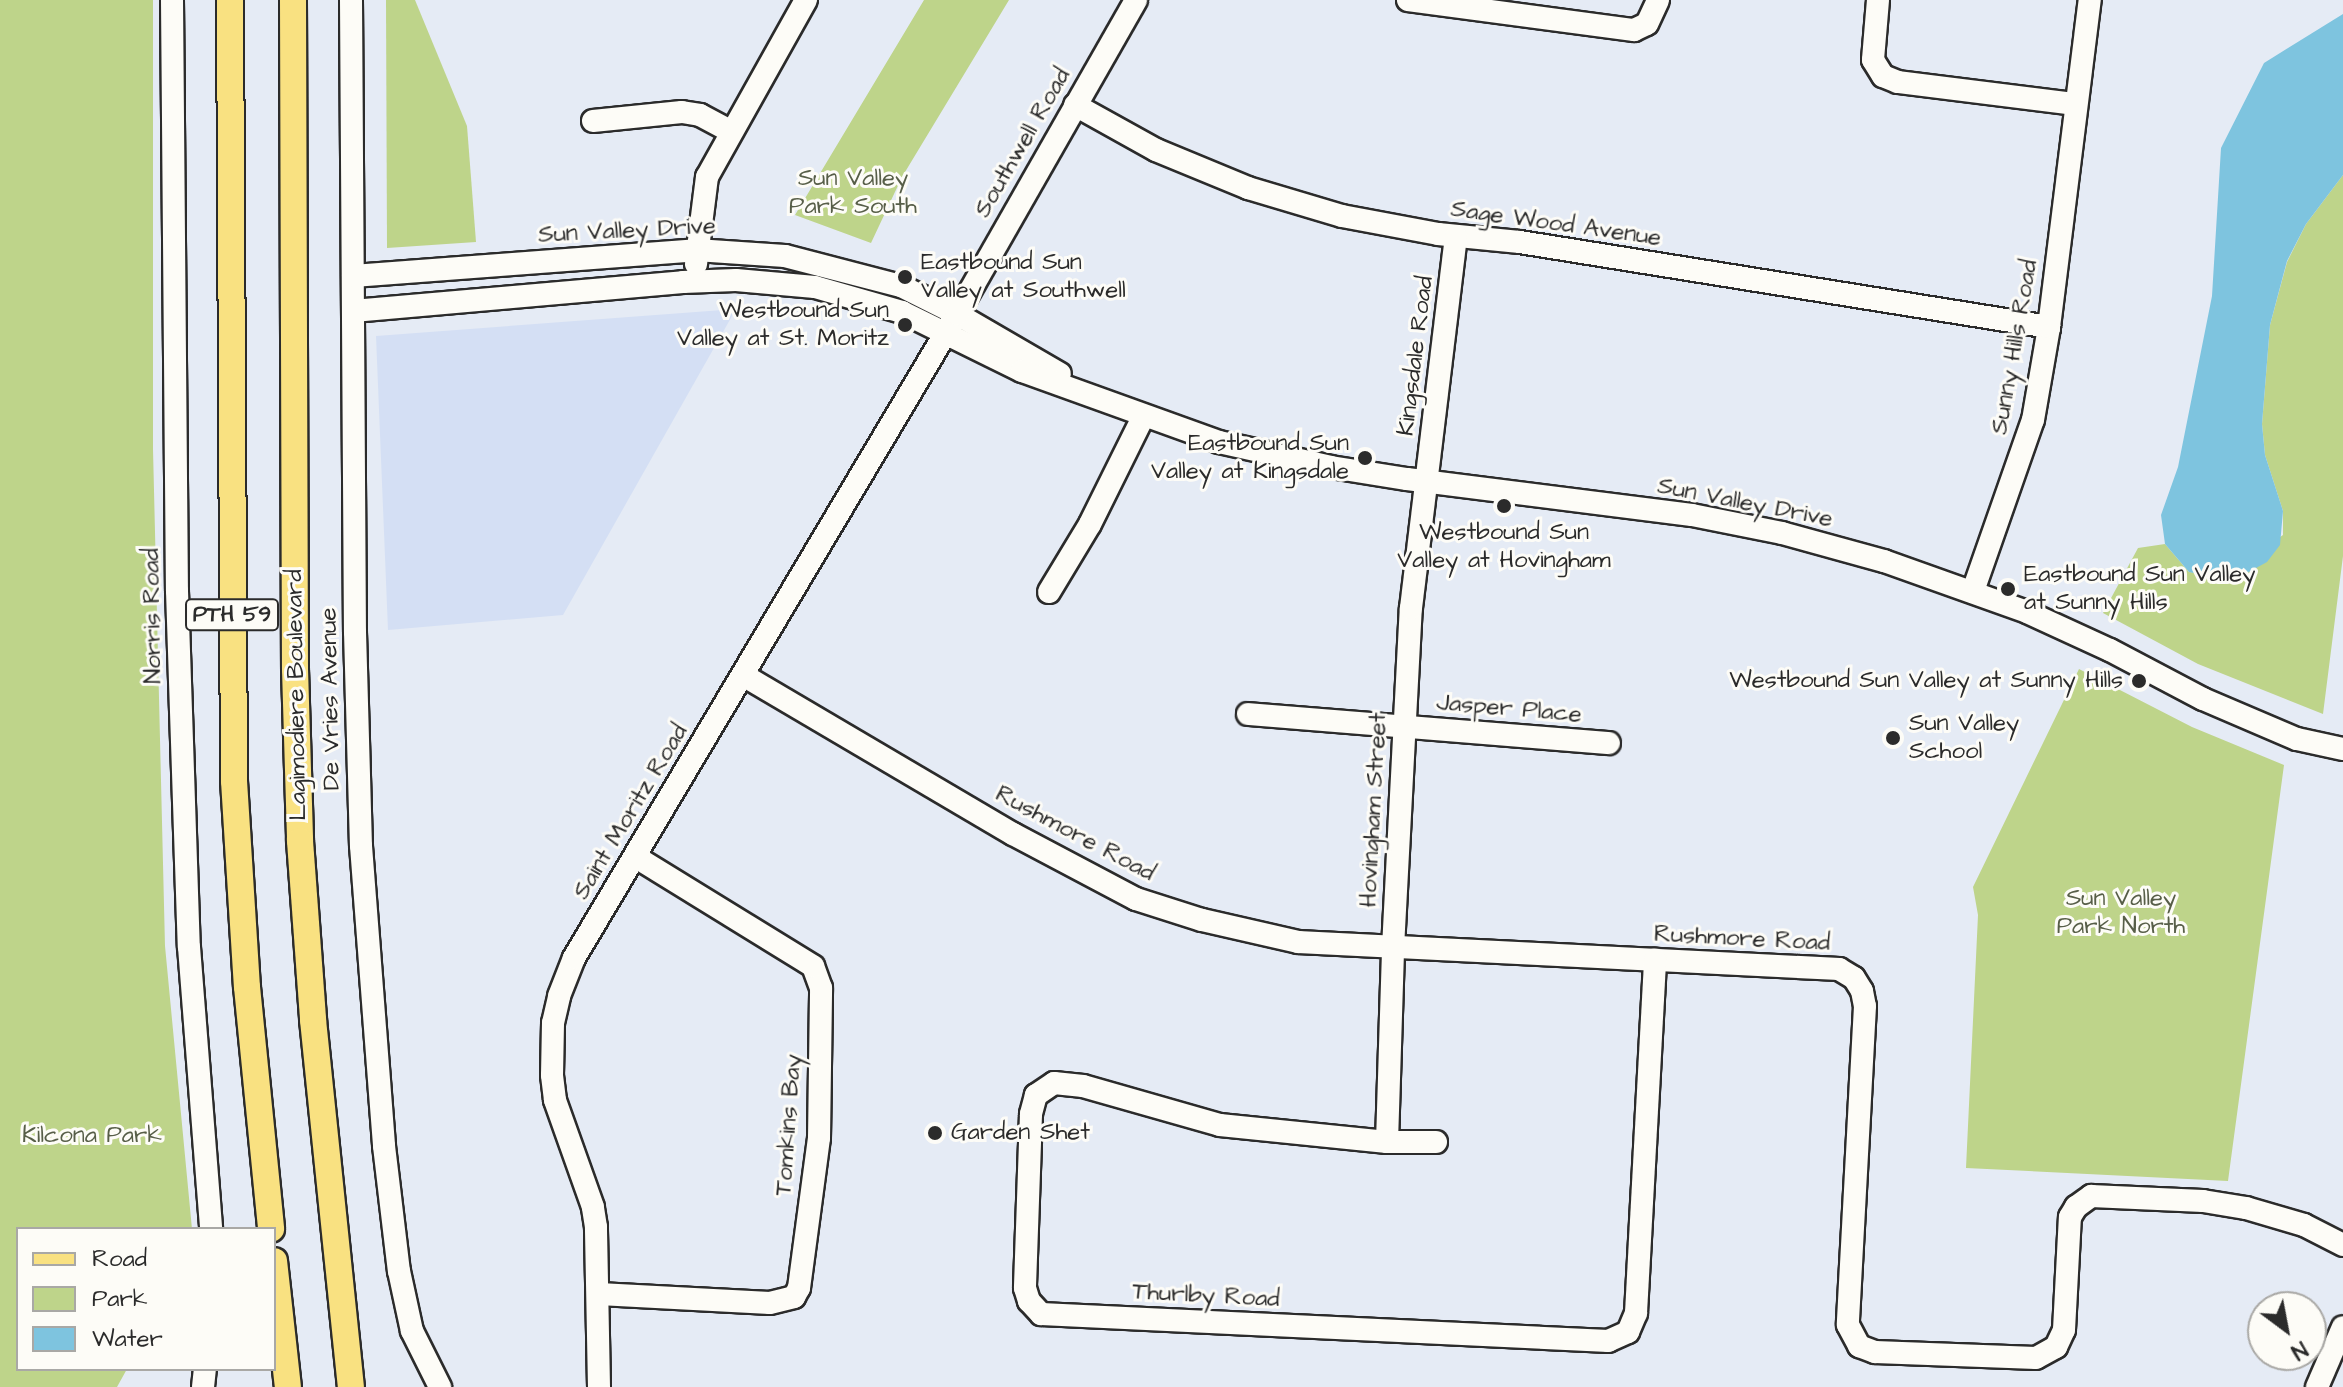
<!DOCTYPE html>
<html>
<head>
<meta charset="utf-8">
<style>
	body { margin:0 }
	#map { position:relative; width:2343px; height:1387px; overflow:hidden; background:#e5ebf5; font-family:"Architects Daughter",sans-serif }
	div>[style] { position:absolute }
	.built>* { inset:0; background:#d4dff4 }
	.green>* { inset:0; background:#bed48a }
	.water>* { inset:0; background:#7ec4df }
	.roads { filter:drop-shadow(2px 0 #2b2b2b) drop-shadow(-2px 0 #2b2b2b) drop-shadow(0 2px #2b2b2b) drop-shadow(0 -2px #2b2b2b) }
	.minor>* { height:22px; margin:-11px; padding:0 11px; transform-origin:11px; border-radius:11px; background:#fdfcf7 }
	.major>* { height:26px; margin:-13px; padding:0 13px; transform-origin:13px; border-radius:13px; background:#f9e181 }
	.dots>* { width:22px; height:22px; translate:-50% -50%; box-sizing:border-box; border:4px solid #fdfcf7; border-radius:50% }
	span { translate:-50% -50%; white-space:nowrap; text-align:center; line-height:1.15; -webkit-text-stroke:6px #fdfcf7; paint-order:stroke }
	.shield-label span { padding:2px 6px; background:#fdfcf7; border:2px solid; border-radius:6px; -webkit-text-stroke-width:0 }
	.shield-label { font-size:22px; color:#2b2b2b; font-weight:700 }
	.street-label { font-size:24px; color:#2b2b2b }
	.park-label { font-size:24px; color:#575e48 }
	.poi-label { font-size:24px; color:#2b2b2b }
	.left { translate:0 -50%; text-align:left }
	.right { translate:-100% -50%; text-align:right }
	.legend { position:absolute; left:16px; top:1227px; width:260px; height:144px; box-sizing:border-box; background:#fdfcf7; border:2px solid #a9a8a5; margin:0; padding:10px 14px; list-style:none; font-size:24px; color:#2b2b2b }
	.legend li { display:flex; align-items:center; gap:16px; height:40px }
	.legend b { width:40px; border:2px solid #a9a8a5 }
	.north { position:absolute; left:2247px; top:1291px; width:80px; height:80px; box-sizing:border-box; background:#fdfcf7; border:2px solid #a9a8a5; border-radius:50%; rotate:148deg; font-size:22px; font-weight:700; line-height:32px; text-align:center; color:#2b2b2b }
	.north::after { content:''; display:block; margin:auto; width:28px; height:36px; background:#2b2b2b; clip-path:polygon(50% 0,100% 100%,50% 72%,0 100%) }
</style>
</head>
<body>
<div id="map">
	<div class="built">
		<i style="clip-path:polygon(736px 309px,563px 615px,388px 630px,376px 336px)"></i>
	</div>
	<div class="green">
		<i style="clip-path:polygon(0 0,153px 0,153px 449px,165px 946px,192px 1229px,18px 1229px,18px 1369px,127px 1369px,117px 1387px,0 1387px)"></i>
		<i style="clip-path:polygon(386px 0,415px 0,467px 126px,476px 242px,387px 248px)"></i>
		<i style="clip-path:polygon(924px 0,1009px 0,902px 177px,871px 243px,795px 215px)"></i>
		<i style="clip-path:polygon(2343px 175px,2343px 556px,2323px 714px,2198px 664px,2103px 613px,2138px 548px,2165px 544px,2189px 572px,2225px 576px,2283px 535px,2283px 511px,2265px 455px,2262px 424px,2270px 325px,2287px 262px,2306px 224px)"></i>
		<i style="clip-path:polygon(2079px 669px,2192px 727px,2284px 765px,2228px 1181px,1966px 1168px,1978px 915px,1973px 887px)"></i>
	</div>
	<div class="water">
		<i style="clip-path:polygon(2343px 14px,2343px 175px,2306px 224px,2287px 261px,2270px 325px,2262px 424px,2265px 455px,2283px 511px,2280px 545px,2267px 562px,2247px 573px,2207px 576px,2189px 572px,2165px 544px,2161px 515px,2178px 467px,2212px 296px,2221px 148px,2264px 63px)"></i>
	</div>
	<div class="roads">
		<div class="minor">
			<i style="left:172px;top:0;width:591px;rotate:89.52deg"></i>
			<i style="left:177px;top:591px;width:356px;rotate:88.1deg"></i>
			<i style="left:189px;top:947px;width:283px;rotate:85.5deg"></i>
			<i style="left:351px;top:0;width:632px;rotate:89.64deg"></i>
			<i style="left:355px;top:632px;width:214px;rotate:88.4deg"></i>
			<i style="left:361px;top:846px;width:301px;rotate:85.6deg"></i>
			<i style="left:384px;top:1146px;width:126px;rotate:83.2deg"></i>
			<i style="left:399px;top:1271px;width:61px;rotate:77.8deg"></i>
			<i style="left:412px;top:1331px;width:63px;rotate:63.4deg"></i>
			<i style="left:1408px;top:0;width:228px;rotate:7.6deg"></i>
			<i style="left:1634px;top:30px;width:14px;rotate:-25deg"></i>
			<i style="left:1647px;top:24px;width:26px;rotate:-65deg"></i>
			<i style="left:1878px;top:0;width:60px;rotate:94.8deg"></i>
			<i style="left:1873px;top:60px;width:19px;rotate:58deg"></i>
			<i style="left:1883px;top:76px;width:16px;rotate:22deg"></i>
			<i style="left:1898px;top:82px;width:178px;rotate:7.1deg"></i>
			<i style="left:1075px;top:105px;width:93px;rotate:29.1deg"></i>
			<i style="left:1156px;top:150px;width:100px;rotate:22.4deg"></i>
			<i style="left:1248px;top:188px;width:98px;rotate:16.6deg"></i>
			<i style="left:1342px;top:216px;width:98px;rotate:10.6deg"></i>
			<i style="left:1438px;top:234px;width:82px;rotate:5.6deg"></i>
			<i style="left:1520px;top:242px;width:536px;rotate:9.13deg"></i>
			<i style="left:593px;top:121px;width:89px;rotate:-5.8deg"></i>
			<i style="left:682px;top:112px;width:18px;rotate:9deg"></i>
			<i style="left:700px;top:115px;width:34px;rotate:28deg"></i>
			<i style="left:696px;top:264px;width:88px;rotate:-82.8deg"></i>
			<i style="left:707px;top:177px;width:203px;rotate:-60.8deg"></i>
			<i style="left:353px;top:276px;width:344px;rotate:-4.3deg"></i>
			<i style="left:696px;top:250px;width:89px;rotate:3.9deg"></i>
			<i style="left:785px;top:256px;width:120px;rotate:14.5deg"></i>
			<i style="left:901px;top:286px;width:63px;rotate:26.6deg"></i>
			<i style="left:957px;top:314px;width:119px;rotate:30.2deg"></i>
			<i style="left:353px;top:311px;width:331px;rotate:-5deg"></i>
			<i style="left:683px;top:282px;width:53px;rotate:-2.2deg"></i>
			<i style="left:736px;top:280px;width:79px;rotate:5.1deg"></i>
			<i style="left:815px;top:287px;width:91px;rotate:16deg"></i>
			<i style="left:902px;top:312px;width:134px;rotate:26.2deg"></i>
			<i style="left:1022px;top:371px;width:209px;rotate:19.8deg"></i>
			<i style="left:1219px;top:442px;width:115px;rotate:12.6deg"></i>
			<i style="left:1331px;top:467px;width:77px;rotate:9deg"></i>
			<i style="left:1407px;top:479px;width:287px;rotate:7.2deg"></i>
			<i style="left:1692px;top:515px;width:92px;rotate:11.3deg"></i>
			<i style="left:1782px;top:533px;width:106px;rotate:15.4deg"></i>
			<i style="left:1884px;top:561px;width:152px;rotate:19.6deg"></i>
			<i style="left:2027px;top:612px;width:91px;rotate:24.6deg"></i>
			<i style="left:2110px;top:650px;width:105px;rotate:27.8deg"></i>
			<i style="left:2203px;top:699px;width:102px;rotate:23.1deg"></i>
			<i style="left:2297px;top:739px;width:47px;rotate:12.3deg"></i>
			<i style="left:1973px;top:591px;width:181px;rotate:-70.7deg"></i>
			<i style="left:2033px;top:420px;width:94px;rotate:-80.2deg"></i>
			<i style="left:2049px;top:327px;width:330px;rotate:-82.9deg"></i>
			<i style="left:1049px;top:592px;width:79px;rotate:-58.9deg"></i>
			<i style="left:1090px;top:524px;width:119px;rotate:-63.6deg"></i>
			<i style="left:743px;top:675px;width:313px;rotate:30.5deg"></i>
			<i style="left:1013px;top:834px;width:139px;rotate:27.9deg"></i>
			<i style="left:1136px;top:899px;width:69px;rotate:17.7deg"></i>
			<i style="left:1202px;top:920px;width:98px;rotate:12.9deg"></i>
			<i style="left:1298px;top:942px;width:542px;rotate:2.86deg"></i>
			<i style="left:1839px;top:969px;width:17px;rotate:31deg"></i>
			<i style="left:1854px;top:978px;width:15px;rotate:58deg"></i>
			<i style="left:1862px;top:991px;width:15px;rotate:79deg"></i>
			<i style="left:1865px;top:1006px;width:319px;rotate:93.1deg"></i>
			<i style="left:1848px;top:1325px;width:24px;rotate:62deg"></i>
			<i style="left:1859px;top:1346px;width:17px;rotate:21deg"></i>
			<i style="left:1875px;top:1352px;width:161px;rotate:2.1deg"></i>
			<i style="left:2036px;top:1358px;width:23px;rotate:-29deg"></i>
			<i style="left:2056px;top:1347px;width:19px;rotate:-65deg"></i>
			<i style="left:2064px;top:1330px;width:113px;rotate:-87deg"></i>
			<i style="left:2070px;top:1217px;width:12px;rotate:-59deg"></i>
			<i style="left:2076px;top:1207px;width:19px;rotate:-36deg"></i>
			<i style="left:2091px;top:1196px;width:112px;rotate:2.6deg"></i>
			<i style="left:2203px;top:1201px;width:44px;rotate:9.2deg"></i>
			<i style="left:2246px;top:1208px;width:60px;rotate:16.3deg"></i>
			<i style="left:2304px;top:1225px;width:44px;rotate:27.1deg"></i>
			<i style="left:1248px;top:714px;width:362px;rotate:4.6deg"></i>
			<i style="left:1387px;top:1142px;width:194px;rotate:-88.2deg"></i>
			<i style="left:1393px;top:948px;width:340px;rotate:-87deg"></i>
			<i style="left:1411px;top:608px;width:374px;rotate:-83.1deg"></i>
			<i style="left:1436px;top:1142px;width:49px;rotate:180deg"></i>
			<i style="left:1387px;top:1142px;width:168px;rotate:-174.2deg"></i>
			<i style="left:1220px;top:1125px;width:142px;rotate:-164.1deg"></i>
			<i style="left:1083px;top:1086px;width:29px;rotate:-174deg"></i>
			<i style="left:1054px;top:1083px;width:22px;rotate:146deg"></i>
			<i style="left:1036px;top:1095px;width:20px;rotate:105deg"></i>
			<i style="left:1031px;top:1114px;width:174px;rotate:92deg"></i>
			<i style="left:1025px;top:1288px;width:14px;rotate:73deg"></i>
			<i style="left:1029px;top:1301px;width:18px;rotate:47deg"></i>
			<i style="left:1041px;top:1314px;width:568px;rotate:2.73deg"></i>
			<i style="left:1608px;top:1341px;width:22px;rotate:-24deg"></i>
			<i style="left:1628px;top:1332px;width:21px;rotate:-67deg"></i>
			<i style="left:1636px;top:1313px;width:354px;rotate:-86.9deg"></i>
			<i style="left:599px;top:1294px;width:171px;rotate:3deg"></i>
			<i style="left:770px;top:1303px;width:25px;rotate:-14deg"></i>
			<i style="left:794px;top:1297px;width:10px;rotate:-61deg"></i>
			<i style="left:799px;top:1288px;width:151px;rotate:-82.4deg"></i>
			<i style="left:819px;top:1138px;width:150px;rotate:-89.2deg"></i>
			<i style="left:821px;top:988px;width:23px;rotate:-110deg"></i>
			<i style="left:813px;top:966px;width:208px;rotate:-148.4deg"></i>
			<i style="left:203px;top:1387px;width:18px;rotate:-84deg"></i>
			<i style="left:599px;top:1387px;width:160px;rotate:-91.1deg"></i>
			<i style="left:596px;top:1227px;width:20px;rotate:-99deg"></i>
			<i style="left:593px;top:1207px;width:114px;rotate:-109.6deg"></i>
			<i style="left:555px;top:1100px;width:25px;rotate:-97deg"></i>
			<i style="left:552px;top:1075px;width:52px;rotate:-88.9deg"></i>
			<i style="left:553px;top:1023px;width:28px;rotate:-77deg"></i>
			<i style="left:559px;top:996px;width:41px;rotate:-68.5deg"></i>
			<i style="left:574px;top:958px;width:749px;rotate:-59.26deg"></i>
			<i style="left:957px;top:314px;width:361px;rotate:-60.3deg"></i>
			<i style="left:2317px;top:1387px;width:65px;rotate:-66.6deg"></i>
		</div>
		<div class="major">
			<i style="left:230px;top:0;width:781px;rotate:89.71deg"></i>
			<i style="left:234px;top:781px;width:206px;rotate:86.4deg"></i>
			<i style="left:247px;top:987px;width:243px;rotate:84.3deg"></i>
			<i style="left:293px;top:0;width:669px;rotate:89.83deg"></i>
			<i style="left:295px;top:669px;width:172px;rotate:88.3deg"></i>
			<i style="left:300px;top:841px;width:179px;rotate:85.8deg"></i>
			<i style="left:313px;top:1020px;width:369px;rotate:84.1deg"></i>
			<i style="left:274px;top:1261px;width:127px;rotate:83.7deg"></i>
		</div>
	</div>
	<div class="dots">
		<i style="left:905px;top:277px;background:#2b2b2b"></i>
		<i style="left:905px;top:325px;background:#2b2b2b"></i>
		<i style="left:1365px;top:458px;background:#2b2b2b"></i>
		<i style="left:1504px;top:506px;background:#2b2b2b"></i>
		<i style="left:2008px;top:589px;background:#2b2b2b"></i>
		<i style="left:2139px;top:681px;background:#2b2b2b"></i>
		<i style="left:1893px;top:738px;background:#2b2b2b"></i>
		<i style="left:935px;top:1133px;background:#2b2b2b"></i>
	</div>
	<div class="shield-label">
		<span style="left:232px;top:615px">PTH 59</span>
	</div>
	<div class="street-label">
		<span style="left:1023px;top:143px;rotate:-60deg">Southwell Road</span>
		<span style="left:1556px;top:224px;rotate:8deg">Sage Wood Avenue</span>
		<span style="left:627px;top:231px;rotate:-3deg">Sun Valley Drive</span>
		<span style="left:2015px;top:347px;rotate:-80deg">Sunny Hills Road</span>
		<span style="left:1416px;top:356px;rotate:-83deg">Kingsdale Road</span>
		<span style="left:1745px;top:503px;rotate:11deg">Sun Valley Drive</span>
		<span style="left:153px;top:616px;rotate:-91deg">Norris Road</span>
		<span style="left:297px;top:695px;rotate:-91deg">Lagimodiere Boulevard</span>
		<span style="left:331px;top:699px;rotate:-91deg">De Vries Avenue</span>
		<span style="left:1509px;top:709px;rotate:5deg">Jasper Place</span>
		<span style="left:1374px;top:810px;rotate:-87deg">Hovingham Street</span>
		<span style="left:631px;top:812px;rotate:-59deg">Saint Moritz Road</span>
		<span style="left:1075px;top:834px;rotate:28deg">Rushmore Road</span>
		<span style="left:1742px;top:939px;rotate:3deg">Rushmore Road</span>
		<span style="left:789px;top:1125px;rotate:-86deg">Tomkins Bay</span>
		<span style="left:1206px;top:1296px;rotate:3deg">Thurlby Road</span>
	</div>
	<div class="park-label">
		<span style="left:853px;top:193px">Sun Valley<br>Park South</span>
		<span style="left:2121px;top:913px">Sun Valley<br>Park North</span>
		<span style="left:92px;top:1136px">Kilcona Park</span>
	</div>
	<div class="poi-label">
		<span class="left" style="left:921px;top:277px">Eastbound Sun<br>Valley at Southwell</span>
		<span class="right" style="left:889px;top:325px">Westbound Sun<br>Valley at St. Moritz</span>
		<span class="right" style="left:1349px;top:458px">Eastbound Sun<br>Valley at Kingsdale</span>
		<span style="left:1504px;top:547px">Westbound Sun<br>Valley at Hovingham</span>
		<span class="left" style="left:2024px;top:589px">Eastbound Sun Valley<br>at Sunny Hills</span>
		<span class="right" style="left:2123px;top:681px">Westbound Sun Valley at Sunny Hills</span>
		<span class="left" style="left:1909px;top:738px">Sun Valley<br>School</span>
		<span class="left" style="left:951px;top:1133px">Garden Shet</span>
	</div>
	<ul class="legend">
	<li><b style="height:10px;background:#f9e181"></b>Road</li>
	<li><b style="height:22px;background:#bed48a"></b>Park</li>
	<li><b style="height:22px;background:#7ec4df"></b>Water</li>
	</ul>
	<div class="north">N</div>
</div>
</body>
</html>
